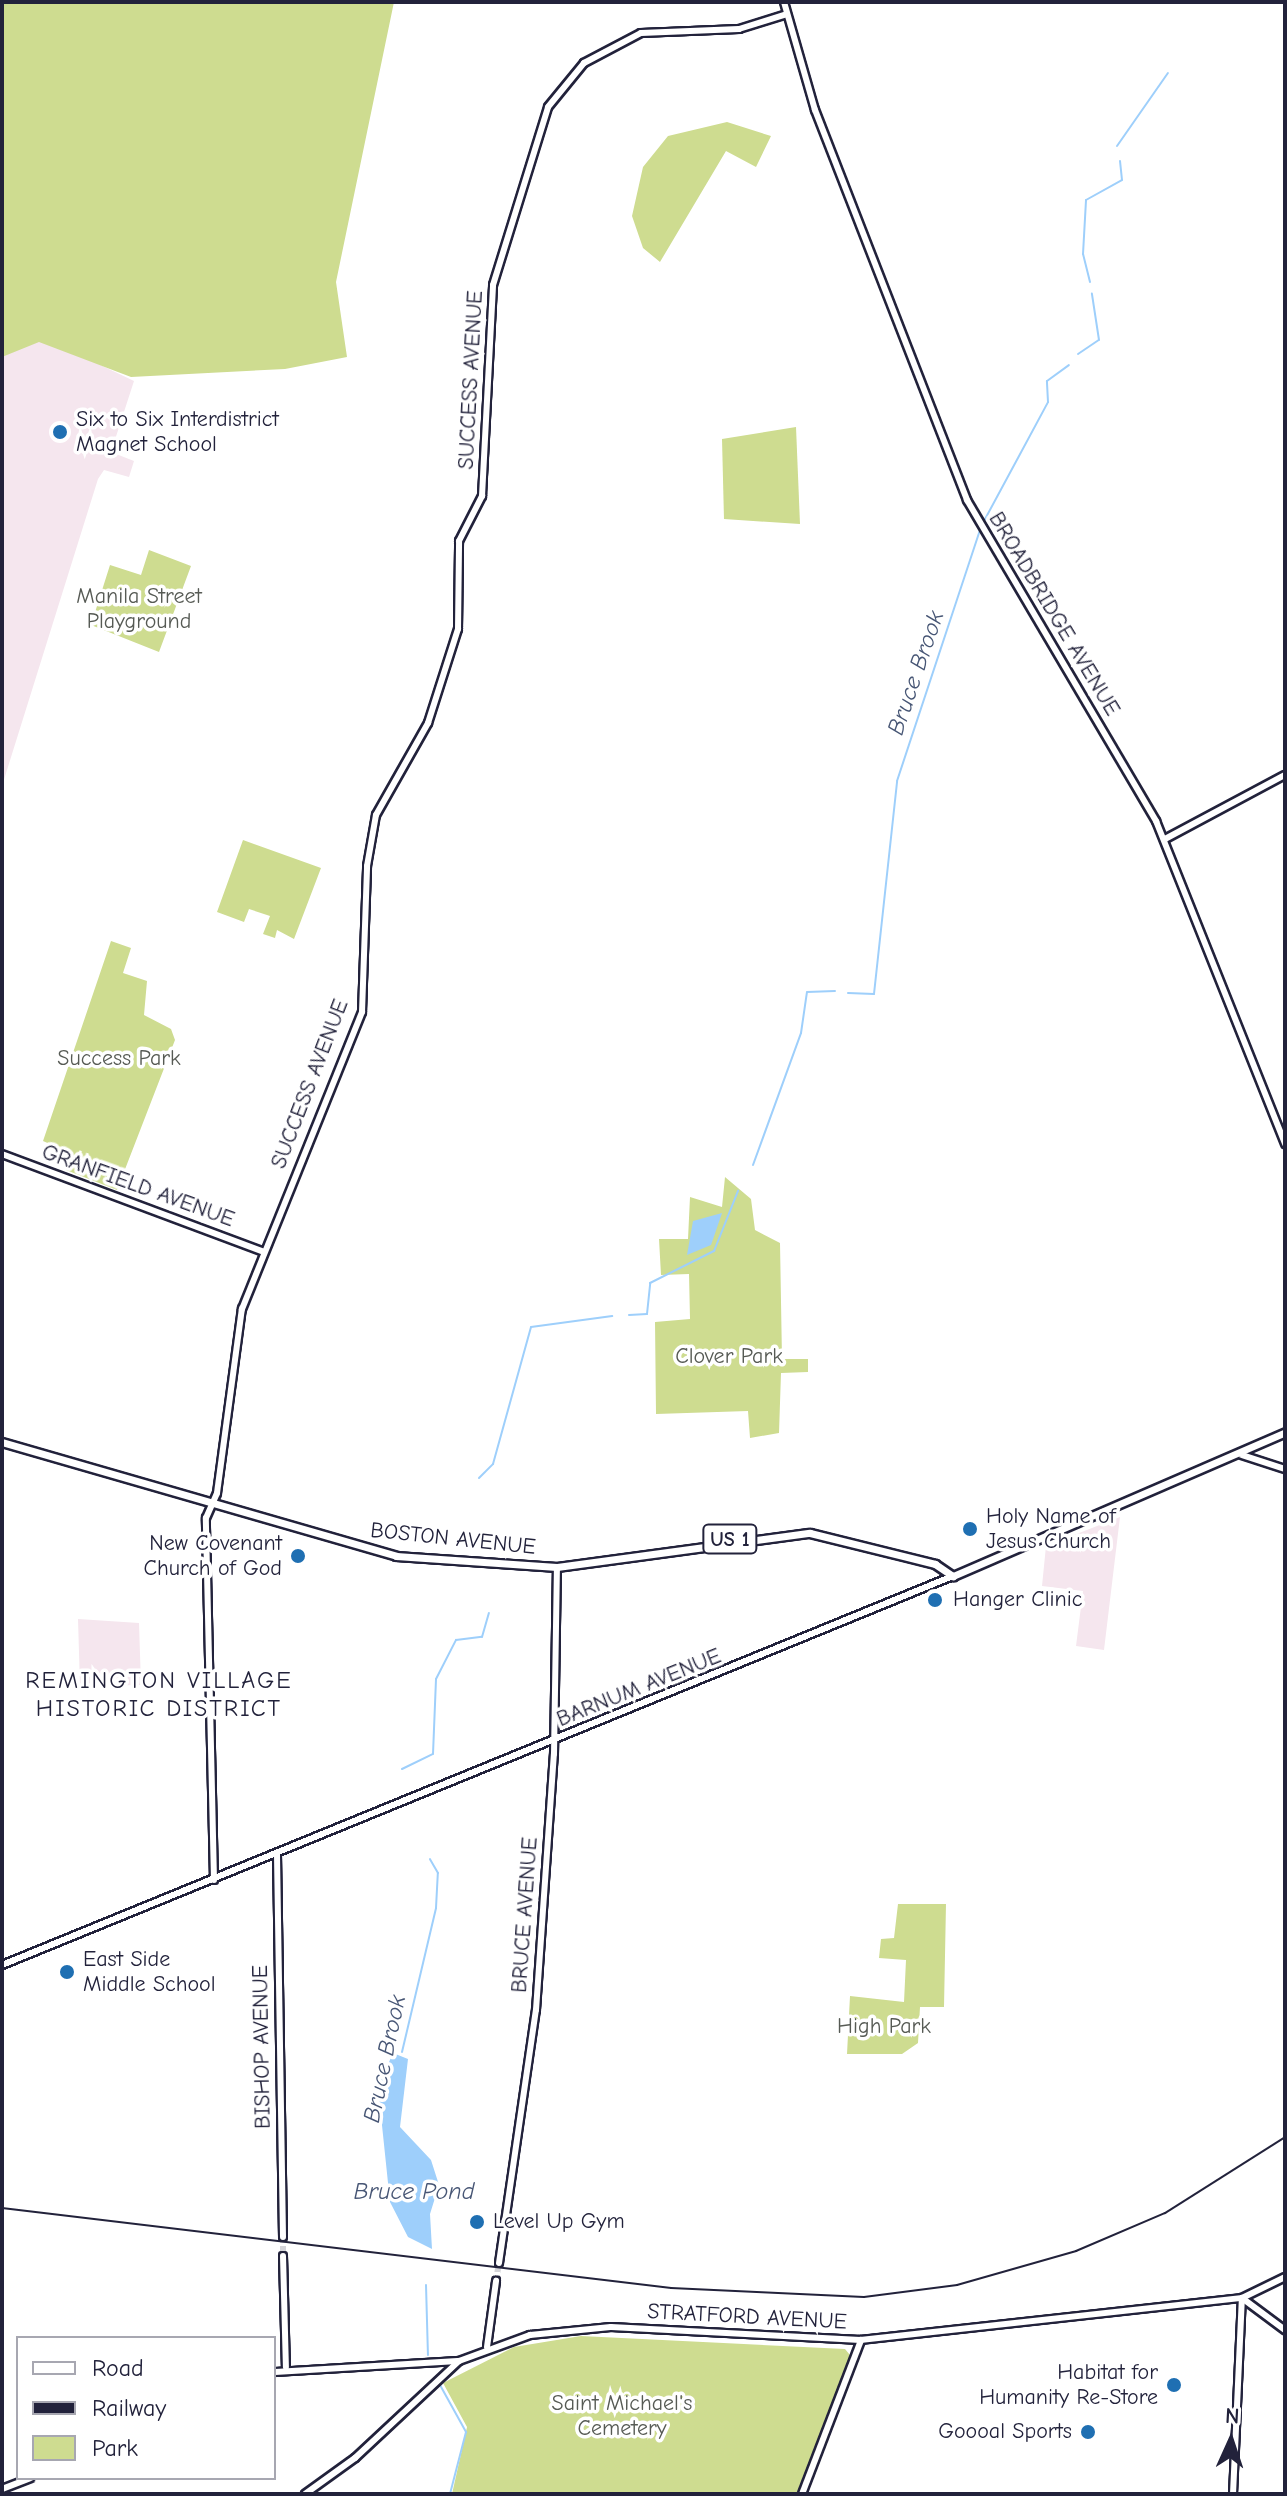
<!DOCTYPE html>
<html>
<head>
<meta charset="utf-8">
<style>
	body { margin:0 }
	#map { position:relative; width:1287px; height:2496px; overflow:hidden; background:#fff; font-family:"Comic Neue",sans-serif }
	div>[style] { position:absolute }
	.built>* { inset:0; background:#f5e6ee }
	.green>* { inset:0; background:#cedc90 }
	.water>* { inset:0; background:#9ecffb }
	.stream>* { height:2px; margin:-1px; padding:0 1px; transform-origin:1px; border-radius:1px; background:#9ecffb }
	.secondary-tunnel>* { height:6px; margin-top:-3px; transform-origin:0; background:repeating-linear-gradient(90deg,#d3d3d8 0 6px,transparent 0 9px) }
	.roads { filter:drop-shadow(2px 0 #22223b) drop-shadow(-2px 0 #22223b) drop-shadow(0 2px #22223b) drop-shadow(0 -2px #22223b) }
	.secondary>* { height:6px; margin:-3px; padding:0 3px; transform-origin:3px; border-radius:3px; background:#fff }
	.primary>* { height:7px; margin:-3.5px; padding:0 3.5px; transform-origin:3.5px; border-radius:3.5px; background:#fff }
	.rail>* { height:2px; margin:-1px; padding:0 1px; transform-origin:1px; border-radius:1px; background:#22223b }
	.dots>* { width:22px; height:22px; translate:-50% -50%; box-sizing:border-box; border:4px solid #fff; border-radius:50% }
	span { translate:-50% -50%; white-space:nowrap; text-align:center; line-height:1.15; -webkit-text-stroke:7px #fff; paint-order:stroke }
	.shield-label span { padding:2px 6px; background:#fff; border:2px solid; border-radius:6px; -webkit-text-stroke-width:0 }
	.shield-label { font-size:20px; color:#22223b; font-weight:700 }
	.street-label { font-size:22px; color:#22223b }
	.poi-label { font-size:22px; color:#22223b }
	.left { translate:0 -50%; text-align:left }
	.right { translate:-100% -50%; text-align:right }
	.park-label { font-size:22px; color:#565a54 }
	.water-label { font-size:24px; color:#475675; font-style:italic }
	.neighbourhood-label { font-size:24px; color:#22223b; letter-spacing:2px }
	.frame { position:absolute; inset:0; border:4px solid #22223b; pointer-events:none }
	.legend { position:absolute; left:16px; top:2336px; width:260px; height:144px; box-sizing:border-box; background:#fff; border:2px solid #a7a7b1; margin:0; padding:10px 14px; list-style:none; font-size:24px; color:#22223b }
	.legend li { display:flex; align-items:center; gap:16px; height:40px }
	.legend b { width:40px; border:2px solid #a7a7b1 }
	.north { position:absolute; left:1191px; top:2400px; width:80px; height:80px; -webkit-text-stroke:6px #fff; paint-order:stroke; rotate:3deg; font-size:22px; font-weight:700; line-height:32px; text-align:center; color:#22223b }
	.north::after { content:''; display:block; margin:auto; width:28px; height:36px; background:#22223b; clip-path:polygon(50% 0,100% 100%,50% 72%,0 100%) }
</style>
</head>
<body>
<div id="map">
	<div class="built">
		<i style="clip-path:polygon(42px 337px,134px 381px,111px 452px,134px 461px,129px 477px,104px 470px,98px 479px,2px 786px,2px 353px)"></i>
		<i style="clip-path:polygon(1120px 1517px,1104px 1650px,1076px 1646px,1083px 1591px,1042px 1586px,1046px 1546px)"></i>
		<i style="clip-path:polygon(78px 1619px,139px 1623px,141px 1685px,80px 1686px)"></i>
	</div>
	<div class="green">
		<i style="clip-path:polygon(2px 2px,394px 2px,336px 282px,347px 357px,285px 369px,131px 377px,39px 342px,2px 357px)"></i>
		<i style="clip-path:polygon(727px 122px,771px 136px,756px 167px,726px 151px,660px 262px,643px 248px,632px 216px,643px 167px,668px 136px)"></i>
		<i style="clip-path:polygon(796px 427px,800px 524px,724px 519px,722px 439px)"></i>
		<i style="clip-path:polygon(149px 550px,191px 566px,159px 652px,91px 625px,110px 565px,141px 575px)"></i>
		<i style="clip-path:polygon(243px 840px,321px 868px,294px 939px,277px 930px,275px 938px,263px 934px,270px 916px,249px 909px,244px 922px,217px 912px)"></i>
		<i style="clip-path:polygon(111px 941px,131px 948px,123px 973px,147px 981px,144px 1015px,171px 1029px,175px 1040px,117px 1190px,66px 1170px,70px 1153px,43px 1141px)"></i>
		<i style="clip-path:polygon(725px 1177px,751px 1199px,755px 1230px,780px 1243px,782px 1359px,808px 1359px,808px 1372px,781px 1373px,779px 1433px,750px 1438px,748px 1411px,656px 1414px,655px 1322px,690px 1319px,689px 1274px,661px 1275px,659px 1239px,688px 1239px,690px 1197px,722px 1207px)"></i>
		<i style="clip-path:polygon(898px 1904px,946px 1904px,944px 2007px,920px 2007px,918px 2043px,902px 2054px,847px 2054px,850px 1996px,904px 2002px,906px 1960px,879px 1958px,881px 1939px,894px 1938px)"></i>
		<i style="clip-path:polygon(581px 2336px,845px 2349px,850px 2355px,799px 2494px,452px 2494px,467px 2427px,443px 2383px,514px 2347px)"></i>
	</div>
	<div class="water">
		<i style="clip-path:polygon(722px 1213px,711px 1245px,687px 1255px,693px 1221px)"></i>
		<i style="clip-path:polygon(393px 2053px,408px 2059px,400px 2127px,431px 2160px,439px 2185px,430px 2214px,432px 2249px,408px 2237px,390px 2202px,378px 2087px)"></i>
	</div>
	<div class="stream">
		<i style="left:1117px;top:146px;width:89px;rotate:-55.1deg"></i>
		<i style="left:1090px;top:282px;width:29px;rotate:-104deg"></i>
		<i style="left:1083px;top:254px;width:54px;rotate:-86.8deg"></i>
		<i style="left:1086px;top:200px;width:41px;rotate:-29.1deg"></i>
		<i style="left:1122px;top:180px;width:19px;rotate:-96deg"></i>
		<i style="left:1078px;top:354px;width:25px;rotate:-34deg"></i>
		<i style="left:1099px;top:340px;width:47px;rotate:-98.7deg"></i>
		<i style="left:984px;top:521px;width:135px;rotate:-61.7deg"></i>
		<i style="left:1048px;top:402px;width:21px;rotate:-93deg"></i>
		<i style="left:1047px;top:381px;width:27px;rotate:-36deg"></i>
		<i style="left:848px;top:993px;width:26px;rotate:2deg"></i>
		<i style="left:874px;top:994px;width:214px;rotate:-83.8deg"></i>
		<i style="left:897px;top:781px;width:268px;rotate:-71.7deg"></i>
		<i style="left:753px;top:1165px;width:140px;rotate:-70deg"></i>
		<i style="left:801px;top:1033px;width:41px;rotate:-81.7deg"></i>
		<i style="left:807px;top:992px;width:28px;rotate:-2deg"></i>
		<i style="left:629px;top:1315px;width:18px;rotate:-3deg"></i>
		<i style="left:647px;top:1314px;width:31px;rotate:-84deg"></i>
		<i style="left:650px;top:1283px;width:72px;rotate:-26.6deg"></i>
		<i style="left:714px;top:1251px;width:65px;rotate:-68.2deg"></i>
		<i style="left:479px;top:1478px;width:20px;rotate:-45deg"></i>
		<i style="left:493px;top:1464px;width:142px;rotate:-74.5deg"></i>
		<i style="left:531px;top:1327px;width:82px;rotate:-7.7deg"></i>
		<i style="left:402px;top:1769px;width:34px;rotate:-26deg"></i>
		<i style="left:433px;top:1754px;width:75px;rotate:-87.7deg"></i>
		<i style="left:436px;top:1679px;width:44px;rotate:-62.9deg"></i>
		<i style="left:456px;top:1640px;width:26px;rotate:-7deg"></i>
		<i style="left:482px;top:1637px;width:25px;rotate:-74deg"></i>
		<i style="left:402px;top:2052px;width:148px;rotate:-76.7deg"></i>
		<i style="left:436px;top:1908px;width:35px;rotate:-87deg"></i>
		<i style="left:438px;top:1873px;width:16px;rotate:-120deg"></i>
		<i style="left:426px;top:2285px;width:70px;rotate:88.4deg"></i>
		<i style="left:440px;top:2385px;width:54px;rotate:61deg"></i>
		<i style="left:466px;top:2432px;width:64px;rotate:104.5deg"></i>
	</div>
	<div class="secondary-tunnel">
		<i style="left:283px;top:2237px;width:19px;rotate:90deg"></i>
		<i style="left:496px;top:2281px;width:18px;rotate:-81deg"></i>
	</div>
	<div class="roads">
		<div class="secondary">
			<i style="left:784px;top:2px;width:112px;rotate:74deg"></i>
			<i style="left:815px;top:110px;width:419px;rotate:68.7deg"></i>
			<i style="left:967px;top:500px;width:373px;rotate:59.5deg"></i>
			<i style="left:1156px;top:821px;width:348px;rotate:68.2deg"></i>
			<i style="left:1165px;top:839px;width:136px;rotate:-28.1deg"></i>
			<i style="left:2px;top:1154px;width:278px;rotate:20.5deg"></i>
			<i style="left:1242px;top:1455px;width:45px;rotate:18deg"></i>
			<i style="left:277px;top:1855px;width:382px;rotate:89.1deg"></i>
			<i style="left:214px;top:1880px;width:362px;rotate:-91.3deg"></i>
			<i style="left:206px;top:1518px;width:27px;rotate:-66deg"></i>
			<i style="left:217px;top:1493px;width:186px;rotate:-82.3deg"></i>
			<i style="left:242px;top:1309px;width:320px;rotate:-68deg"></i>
			<i style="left:362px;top:1012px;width:146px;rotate:-88deg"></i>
			<i style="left:367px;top:866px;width:52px;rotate:-80deg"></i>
			<i style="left:376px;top:815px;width:106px;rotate:-60.5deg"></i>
			<i style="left:428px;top:723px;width:99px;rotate:-72.3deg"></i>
			<i style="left:458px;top:629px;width:88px;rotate:-89.3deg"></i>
			<i style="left:459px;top:541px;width:51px;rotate:-62.9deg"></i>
			<i style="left:482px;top:496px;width:211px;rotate:-87deg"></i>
			<i style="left:493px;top:285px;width:186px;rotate:-72.8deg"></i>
			<i style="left:548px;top:107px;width:57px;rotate:-50.7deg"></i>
			<i style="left:584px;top:63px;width:64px;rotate:-27.8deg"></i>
			<i style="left:641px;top:33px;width:98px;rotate:-2.3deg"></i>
			<i style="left:739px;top:29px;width:50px;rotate:-17.4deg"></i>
			<i style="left:2px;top:1965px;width:1027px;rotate:-22.25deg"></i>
			<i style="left:283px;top:2256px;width:111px;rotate:88.5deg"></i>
			<i style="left:499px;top:2263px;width:256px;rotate:-81.7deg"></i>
			<i style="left:536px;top:2010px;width:257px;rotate:-86deg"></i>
			<i style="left:554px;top:1754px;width:187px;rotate:-89.1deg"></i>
			<i style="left:487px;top:2347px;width:67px;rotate:-82.2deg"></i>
			<i style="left:274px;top:2372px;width:185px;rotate:-3.4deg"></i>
			<i style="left:2px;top:2489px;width:30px;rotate:-21deg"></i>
			<i style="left:305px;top:2494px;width:62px;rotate:-35.8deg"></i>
			<i style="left:355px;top:2458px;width:142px;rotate:-43deg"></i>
			<i style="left:459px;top:2361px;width:76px;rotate:-20.1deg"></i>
			<i style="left:530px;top:2335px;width:81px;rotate:-5.6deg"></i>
			<i style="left:611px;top:2327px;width:250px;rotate:3deg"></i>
			<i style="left:861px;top:2340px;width:383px;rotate:-6.3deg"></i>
			<i style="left:1242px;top:2298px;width:48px;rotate:-26deg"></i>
			<i style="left:802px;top:2494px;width:165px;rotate:-69deg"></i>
			<i style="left:1233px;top:2494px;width:196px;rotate:-87.4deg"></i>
			<i style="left:1242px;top:2298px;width:54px;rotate:36.7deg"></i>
		</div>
		<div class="primary">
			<i style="left:2px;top:1442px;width:410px;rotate:16.1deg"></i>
			<i style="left:396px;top:1556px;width:161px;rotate:3.9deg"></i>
			<i style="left:557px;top:1567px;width:255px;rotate:-7.7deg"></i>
			<i style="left:810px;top:1533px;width:129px;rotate:13.9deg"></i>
			<i style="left:935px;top:1564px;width:22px;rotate:34deg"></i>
			<i style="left:953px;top:1576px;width:362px;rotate:-23.4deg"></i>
		</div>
	</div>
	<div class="rail">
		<i style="left:2px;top:2208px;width:674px;rotate:6.82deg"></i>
		<i style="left:671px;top:2288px;width:193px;rotate:2.7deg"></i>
		<i style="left:864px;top:2297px;width:94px;rotate:-7.4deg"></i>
		<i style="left:957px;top:2285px;width:124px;rotate:-15.9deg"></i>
		<i style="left:1076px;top:2251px;width:97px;rotate:-23.1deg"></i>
		<i style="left:1165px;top:2213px;width:142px;rotate:-32.3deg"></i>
	</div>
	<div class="dots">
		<i style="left:60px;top:432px;background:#1f6fb2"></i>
		<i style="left:970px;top:1529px;background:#1f6fb2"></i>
		<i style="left:298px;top:1556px;background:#1f6fb2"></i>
		<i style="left:935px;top:1600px;background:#1f6fb2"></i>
		<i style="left:67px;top:1972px;background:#1f6fb2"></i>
		<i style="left:477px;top:2222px;background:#1f6fb2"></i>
		<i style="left:1174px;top:2385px;background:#1f6fb2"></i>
		<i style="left:1088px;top:2432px;background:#1f6fb2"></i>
	</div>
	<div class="shield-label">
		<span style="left:730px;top:1539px">US 1</span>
	</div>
	<div class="street-label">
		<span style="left:471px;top:380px;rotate:-87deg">SUCCESS AVENUE</span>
		<span style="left:1054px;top:614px;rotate:59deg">BROADBRIDGE AVENUE</span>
		<span style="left:310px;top:1084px;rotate:-69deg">SUCCESS AVENUE</span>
		<span style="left:138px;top:1186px;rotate:20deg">GRANFIELD AVENUE</span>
		<span style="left:453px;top:1539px;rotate:6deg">BOSTON AVENUE</span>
		<span style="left:639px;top:1688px;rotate:-22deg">BARNUM AVENUE</span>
		<span style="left:525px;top:1915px;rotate:-86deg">BRUCE AVENUE</span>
		<span style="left:262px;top:2047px;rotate:-91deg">BISHOP AVENUE</span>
		<span style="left:747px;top:2317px;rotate:3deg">STRATFORD AVENUE</span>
	</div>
	<div class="poi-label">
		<span class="left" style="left:76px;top:432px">Six to Six Interdistrict<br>Magnet School</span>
		<span class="left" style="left:986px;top:1529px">Holy Name of<br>Jesus Church</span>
		<span class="right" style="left:282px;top:1556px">New Covenant<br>Church of God</span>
		<span class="left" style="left:953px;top:1600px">Hanger Clinic</span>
		<span class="left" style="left:83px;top:1972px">East Side<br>Middle School</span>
		<span class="left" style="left:493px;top:2222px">Level Up Gym</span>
		<span class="right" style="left:1158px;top:2385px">Habitat for<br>Humanity Re-Store</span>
		<span class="right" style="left:1072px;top:2432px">Goooal Sports</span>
	</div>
	<div class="park-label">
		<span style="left:139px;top:609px">Manila Street<br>Playground</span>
		<span style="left:119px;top:1059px">Success Park</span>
		<span style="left:729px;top:1357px">Clover Park</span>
		<span style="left:884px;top:2027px">High Park</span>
		<span style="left:622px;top:2416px">Saint Michael's<br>Cemetery</span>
	</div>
	<div class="water-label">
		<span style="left:916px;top:673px;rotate:-71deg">Bruce Brook</span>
		<span style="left:385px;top:2059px;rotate:-78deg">Bruce Brook</span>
		<span style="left:414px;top:2192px">Bruce Pond</span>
	</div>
	<div class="neighbourhood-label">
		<span style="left:159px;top:1695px">REMINGTON VILLAGE<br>HISTORIC DISTRICT</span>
	</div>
	<div class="frame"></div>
	<ul class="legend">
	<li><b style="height:10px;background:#fff"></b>Road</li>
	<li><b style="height:10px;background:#22223b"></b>Railway</li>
	<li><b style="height:22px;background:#cedc90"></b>Park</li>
	</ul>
	<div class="north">N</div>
</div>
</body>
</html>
